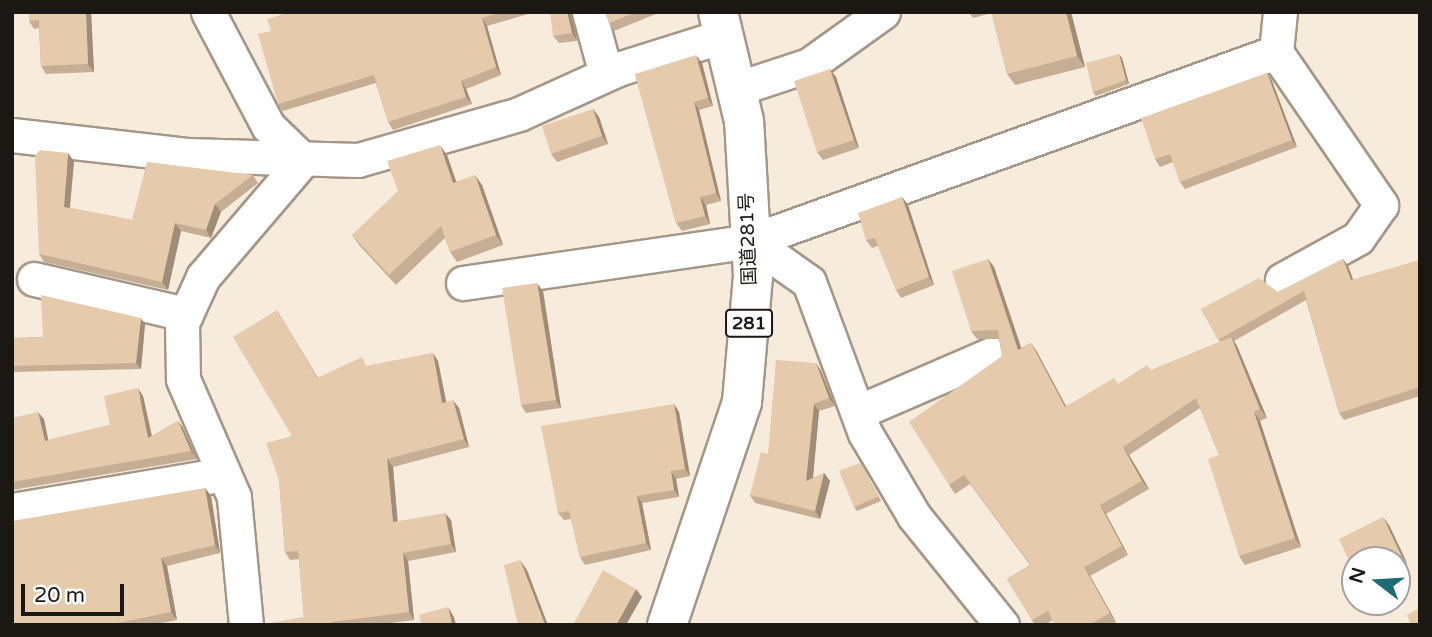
<!DOCTYPE html>
<html>
<head>
<meta charset="utf-8">
<style>
	body { margin:0 }
	#map { position:relative; width:1432px; height:637px; overflow:hidden; background:#f7ebdc; font-family:"Varela Round","Noto Sans JP",sans-serif }
	div>[style] { position:absolute }
	.roads { filter:drop-shadow(2px 0 #a29789) drop-shadow(-2px 0 #a29789) drop-shadow(0 2px #a29789) drop-shadow(0 -2px #a29789) }
	.minor>* { height:33px; margin:-16.5px; padding:0 16.5px; transform-origin:16.5px; border-radius:16.5px; background:#fff }
	.trunk>* { height:38px; margin:-19px; padding:0 19px; transform-origin:19px; border-radius:19px; background:#fff }
	.wall>* { inset:0; background:#c5ae93 }
	.shaded-wall>* { inset:0; background:#a08d78 }
	.building>* { inset:0; background:#e5caab }
	span { translate:-50% -50%; white-space:nowrap; text-align:center; line-height:1.15; -webkit-text-stroke:7px #fff; paint-order:stroke }
	.shield-label span { padding:2px 5px; background:#fff; border:2px solid; border-radius:5px; -webkit-text-stroke-width:0 }
	.shield-label { font-size:18px; color:#1b1712; font-weight:700 }
	.street-label { font-size:19px; color:#1b1712 }
	.frame { position:absolute; inset:0; border:14px solid #1b1712; pointer-events:none }
	.north { position:absolute; left:1341px; top:546px; width:70px; height:70px; box-sizing:border-box; background:#fff; border:2px solid #a4a2a0; border-radius:50%; rotate:287deg; font-size:19px; font-weight:700; line-height:28px; text-align:center; color:#1b1712 }
	.north::after { content:''; display:block; margin:auto; width:24px; height:32px; background:#206b73; clip-path:polygon(50% 0,100% 100%,50% 72%,0 100%) }
	.scale { position:absolute; left:21px; top:584px; width:103px; height:32px; box-sizing:border-box; border:4px solid #1b1712; border-top:0; padding-left:9px; font-size:21px; line-height:24px; white-space:nowrap; color:#1b1712; -webkit-text-stroke:5px #fff; paint-order:stroke }
</style>
</head>
<body>
<div id="map">
	<div class="roads">
		<div class="minor">
			<i style="left:208px;top:12px;width:129px;rotate:62.2deg"></i>
			<i style="left:268px;top:126px;width:49px;rotate:44.2deg"></i>
			<i style="left:589px;top:12px;width:64px;rotate:74.7deg"></i>
			<i style="left:1276px;top:52px;width:186px;rotate:55.5deg"></i>
			<i style="left:1381px;top:205px;width:40px;rotate:124.9deg"></i>
			<i style="left:1358px;top:238px;width:87px;rotate:151.1deg"></i>
			<i style="left:736px;top:89px;width:77px;rotate:-18.2deg"></i>
			<i style="left:809px;top:65px;width:91px;rotate:-35.6deg"></i>
			<i style="left:12px;top:135px;width:176px;rotate:6.5deg"></i>
			<i style="left:187px;top:155px;width:171px;rotate:1.7deg"></i>
			<i style="left:358px;top:160px;width:167px;rotate:-15.9deg"></i>
			<i style="left:519px;top:114px;width:109px;rotate:-24.4deg"></i>
			<i style="left:618px;top:69px;width:110px;rotate:-17.4deg"></i>
			<i style="left:751px;top:241px;width:71px;rotate:35.3deg"></i>
			<i style="left:809px;top:282px;width:161px;rotate:69.7deg"></i>
			<i style="left:865px;top:433px;width:96px;rotate:59.4deg"></i>
			<i style="left:914px;top:516px;width:140px;rotate:51.1deg"></i>
			<i style="left:34px;top:279px;width:156px;rotate:13deg"></i>
			<i style="left:463px;top:283px;width:291px;rotate:-8.3deg"></i>
			<i style="left:751px;top:241px;width:558px;rotate:-19.8deg"></i>
			<i style="left:1276px;top:52px;width:40px;rotate:-84.3deg"></i>
			<i style="left:858px;top:412px;width:146px;rotate:-23.4deg"></i>
			<i style="left:12px;top:510px;width:215px;rotate:-9.6deg"></i>
			<i style="left:246px;top:625px;width:129px;rotate:-95.4deg"></i>
			<i style="left:234px;top:497px;width:129px;rotate:-113.4deg"></i>
			<i style="left:183px;top:379px;width:56px;rotate:-91deg"></i>
			<i style="left:182px;top:323px;width:51px;rotate:-65.5deg"></i>
			<i style="left:203px;top:277px;width:154px;rotate:-49.5deg"></i>
		</div>
		<div class="trunk">
			<i style="left:667px;top:625px;width:235px;rotate:-71.4deg"></i>
			<i style="left:742px;top:402px;width:126px;rotate:-85deg"></i>
			<i style="left:753px;top:276px;width:155px;rotate:-93.3deg"></i>
			<i style="left:744px;top:121px;width:112px;rotate:-103.4deg"></i>
		</div>
	</div>
	<div class="wall">
		<i style="clip-path:polygon(29px 12px,91px 12px,94px 72px,46px 74px,41px 66px,39px 28px,34px 29px,29px 21px)"></i>
		<i style="clip-path:polygon(281px 12px,535px 12px,487px 26px,501px 75px,466px 89px,472px 104px,393px 130px,388px 122px,376px 83px,283px 111px,278px 104px,271px 31px,281px 15px)"></i>
		<i style="clip-path:polygon(571px 12px,577px 41px,559px 43px,553px 36px)"></i>
		<i style="clip-path:polygon(605px 12px,661px 12px,614px 31px,609px 23px)"></i>
		<i style="clip-path:polygon(969px 12px,1071px 12px,1085px 67px,1015px 85px,1007px 74px,992px 13px,973px 18px)"></i>
		<i style="clip-path:polygon(1122px 58px,1129px 84px,1096px 96px,1093px 92px)"></i>
		<i style="clip-path:polygon(702px 63px,713px 106px,699px 110px,721px 201px,706px 205px,710px 224px,682px 231px,676px 223px,635px 74px)"></i>
		<i style="clip-path:polygon(830px 69px,836px 77px,859px 148px,823px 160px,817px 152px)"></i>
		<i style="clip-path:polygon(1267px 73px,1272px 81px,1297px 147px,1185px 189px,1180px 182px,1173px 162px,1160px 167px,1155px 159px)"></i>
		<i style="clip-path:polygon(593px 109px,599px 117px,608px 144px,557px 162px,551px 154px)"></i>
		<i style="clip-path:polygon(447px 155px,456px 181px,482px 185px,503px 245px,457px 262px,450px 252px,445px 238px,396px 285px,359px 245px,352px 235px)"></i>
		<i style="clip-path:polygon(74px 161px,70px 208px,132px 220px,253px 175px,258px 183px,221px 212px,211px 238px,181px 231px,168px 290px,44px 262px,39px 254px)"></i>
		<i style="clip-path:polygon(902px 197px,908px 205px,934px 285px,901px 298px,896px 290px,878px 246px,872px 248px,866px 240px)"></i>
		<i style="clip-path:polygon(988px 259px,994px 267px,1021px 348px,1031px 343px,1037px 352px,1066px 406px,1220px 342px,1201px 309px,1278px 292px,1343px 259px,1348px 266px,1353px 280px,1420px 260px,1420px 396px,1344px 420px,1339px 413px,1306px 300px,1234px 341px,1237px 346px,1267px 418px,1260px 421px,1301px 547px,1245px 565px,1239px 556px,1219px 455px,1200px 408px,1129px 455px,1149px 489px,1106px 514px,1128px 555px,1090px 576px,1116px 622px,1111px 625px,1055px 625px,1053px 620px,1045px 625px,1035px 625px,1007px 579px,1030px 565px,970px 484px,955px 494px,949px 485px,1002px 356px,999px 339px,977px 339px,971px 331px)"></i>
		<i style="clip-path:polygon(543px 291px,561px 408px,526px 413px,521px 405px)"></i>
		<i style="clip-path:polygon(277px 310px,318px 378px,368px 366px,433px 353px,438px 361px,446px 402px,459px 408px,469px 447px,393px 467px,398px 522px,451px 520px,456px 552px,408px 561px,414px 620px,376px 625px,265px 625px,304px 617px,299px 559px,290px 560px,285px 552px,279px 480px,292px 436px)"></i>
		<i style="clip-path:polygon(145px 324px,141px 369px,12px 372px,12px 338px,43px 337px)"></i>
		<i style="clip-path:polygon(816px 363px,821px 371px,835px 406px,819px 411px,813px 478px,824px 473px,830px 481px,820px 519px,755px 503px,750px 495px,768px 454px)"></i>
		<i style="clip-path:polygon(143px 396px,152px 436px,178px 421px,183px 428px,197px 459px,12px 490px,12px 418px,44px 419px,48px 440px,110px 425px)"></i>
		<i style="clip-path:polygon(674px 404px,679px 412px,690px 476px,676px 479px,679px 497px,642px 503px,651px 550px,585px 565px,580px 557px,571px 519px,564px 520px,558px 513px)"></i>
		<i style="clip-path:polygon(860px 463px,881px 501px,857px 511px,854px 507px)"></i>
		<i style="clip-path:polygon(205px 488px,211px 496px,220px 553px,167px 566px,177px 620px,152px 625px,12px 625px)"></i>
		<i style="clip-path:polygon(1389px 525px,1407px 563px,1397px 568px,1397px 560px,1355px 560px)"></i>
	</div>
	<div class="shaded-wall">
		<i style="clip-path:polygon(86px 12px,91px 12px,94px 72px,88px 64px)"></i>
		<i style="clip-path:polygon(567px 12px,571px 12px,577px 41px,572px 33px)"></i>
		<i style="clip-path:polygon(1066px 12px,1071px 12px,1085px 67px,1077px 56px)"></i>
		<i style="clip-path:polygon(482px 18px,487px 26px,501px 75px,496px 67px)"></i>
		<i style="clip-path:polygon(1119px 54px,1122px 58px,1129px 84px,1126px 80px)"></i>
		<i style="clip-path:polygon(696px 55px,702px 63px,713px 106px,708px 98px)"></i>
		<i style="clip-path:polygon(830px 69px,836px 77px,859px 148px,854px 140px)"></i>
		<i style="clip-path:polygon(1267px 73px,1272px 81px,1297px 147px,1292px 140px)"></i>
		<i style="clip-path:polygon(461px 81px,466px 89px,472px 104px,466px 97px)"></i>
		<i style="clip-path:polygon(694px 102px,699px 110px,721px 201px,716px 193px)"></i>
		<i style="clip-path:polygon(593px 109px,599px 117px,608px 144px,602px 136px)"></i>
		<i style="clip-path:polygon(440px 145px,447px 155px,460px 193px,453px 183px)"></i>
		<i style="clip-path:polygon(68px 153px,74px 161px,69px 215px,64px 207px)"></i>
		<i style="clip-path:polygon(475px 175px,482px 185px,503px 245px,496px 235px)"></i>
		<i style="clip-path:polygon(700px 197px,706px 205px,710px 224px,705px 216px)"></i>
		<i style="clip-path:polygon(902px 197px,908px 205px,934px 285px,929px 277px)"></i>
		<i style="clip-path:polygon(215px 204px,221px 212px,211px 238px,206px 230px)"></i>
		<i style="clip-path:polygon(175px 223px,181px 231px,168px 290px,162px 282px)"></i>
		<i style="clip-path:polygon(988px 259px,994px 267px,1025px 359px,1018px 350px)"></i>
		<i style="clip-path:polygon(1343px 259px,1348px 266px,1356px 287px,1351px 280px)"></i>
		<i style="clip-path:polygon(537px 283px,543px 291px,561px 408px,556px 400px)"></i>
		<i style="clip-path:polygon(141px 318px,145px 324px,141px 369px,136px 363px)"></i>
		<i style="clip-path:polygon(1231px 337px,1237px 346px,1267px 418px,1260px 409px)"></i>
		<i style="clip-path:polygon(1031px 343px,1037px 352px,1071px 416px,1065px 407px)"></i>
		<i style="clip-path:polygon(433px 353px,438px 361px,448px 411px,442px 403px)"></i>
		<i style="clip-path:polygon(816px 363px,821px 371px,835px 406px,829px 398px)"></i>
		<i style="clip-path:polygon(138px 388px,143px 396px,154px 446px,148px 438px)"></i>
		<i style="clip-path:polygon(453px 400px,459px 408px,469px 447px,464px 439px)"></i>
		<i style="clip-path:polygon(674px 404px,679px 412px,690px 476px,685px 469px)"></i>
		<i style="clip-path:polygon(814px 404px,819px 411px,812px 488px,806px 481px)"></i>
		<i style="clip-path:polygon(38px 412px,44px 419px,50px 449px,45px 441px)"></i>
		<i style="clip-path:polygon(1254px 412px,1260px 421px,1301px 547px,1295px 538px)"></i>
		<i style="clip-path:polygon(178px 421px,183px 428px,197px 459px,191px 451px)"></i>
		<i style="clip-path:polygon(1123px 447px,1129px 455px,1149px 489px,1142px 481px)"></i>
		<i style="clip-path:polygon(387px 459px,393px 467px,398px 530px,393px 522px)"></i>
		<i style="clip-path:polygon(671px 471px,676px 479px,679px 497px,674px 490px)"></i>
		<i style="clip-path:polygon(824px 473px,830px 481px,820px 519px,815px 511px)"></i>
		<i style="clip-path:polygon(205px 488px,211px 496px,220px 553px,215px 545px)"></i>
		<i style="clip-path:polygon(637px 496px,642px 503px,651px 550px,646px 543px)"></i>
		<i style="clip-path:polygon(1100px 505px,1106px 514px,1128px 555px,1122px 546px)"></i>
		<i style="clip-path:polygon(445px 513px,451px 520px,456px 552px,451px 544px)"></i>
		<i style="clip-path:polygon(1383px 517px,1389px 525px,1407px 563px,1401px 555px)"></i>
		<i style="clip-path:polygon(403px 553px,408px 561px,414px 620px,409px 612px)"></i>
		<i style="clip-path:polygon(161px 558px,167px 566px,177px 620px,171px 612px)"></i>
		<i style="clip-path:polygon(520px 560px,527px 570px,548px 625px,545px 625px)"></i>
		<i style="clip-path:polygon(1084px 567px,1090px 576px,1116px 622px,1110px 613px)"></i>
		<i style="clip-path:polygon(636px 589px,642px 597px,626px 625px,616px 625px)"></i>
		<i style="clip-path:polygon(448px 607px,454px 617px,456px 625px,452px 625px)"></i>
	</div>
	<div class="building">
		<i style="clip-path:polygon(29px 12px,86px 12px,88px 64px,41px 66px,39px 20px,29px 21px)"></i>
		<i style="clip-path:polygon(281px 12px,503px 12px,482px 18px,496px 67px,461px 81px,466px 97px,388px 122px,374px 75px,278px 104px,258px 34px,271px 31px,267px 19px,281px 15px)"></i>
		<i style="clip-path:polygon(550px 12px,567px 12px,572px 33px,553px 36px)"></i>
		<i style="clip-path:polygon(605px 12px,637px 12px,609px 23px)"></i>
		<i style="clip-path:polygon(991px 12px,1066px 12px,1077px 56px,1007px 74px)"></i>
		<i style="clip-path:polygon(1119px 54px,1126px 80px,1093px 92px,1086px 63px)"></i>
		<i style="clip-path:polygon(696px 55px,708px 98px,694px 102px,716px 193px,700px 197px,705px 216px,676px 223px,635px 74px)"></i>
		<i style="clip-path:polygon(830px 69px,854px 140px,817px 152px,794px 81px)"></i>
		<i style="clip-path:polygon(1267px 73px,1292px 140px,1180px 182px,1170px 154px,1155px 159px,1141px 118px)"></i>
		<i style="clip-path:polygon(593px 109px,602px 136px,551px 154px,542px 126px)"></i>
		<i style="clip-path:polygon(440px 145px,453px 183px,475px 175px,496px 235px,450px 252px,441px 226px,389px 275px,352px 235px,398px 191px,387px 161px)"></i>
		<i style="clip-path:polygon(40px 150px,68px 153px,64px 207px,132px 220px,147px 162px,253px 175px,215px 204px,206px 230px,175px 223px,162px 282px,39px 254px,35px 156px)"></i>
		<i style="clip-path:polygon(902px 197px,929px 277px,896px 290px,875px 238px,866px 240px,858px 213px)"></i>
		<i style="clip-path:polygon(988px 259px,1018px 350px,1031px 343px,1065px 407px,1114px 378px,1118px 384px,1147px 365px,1151px 370px,1231px 337px,1260px 409px,1254px 412px,1295px 538px,1239px 556px,1208px 459px,1219px 455px,1196px 398px,1123px 447px,1142px 481px,1100px 505px,1122px 546px,1084px 567px,1110px 613px,1089px 625px,1055px 625px,1048px 611px,1032px 620px,1007px 579px,1031px 565px,964px 475px,949px 485px,909px 422px,1002px 356px,998px 330px,971px 331px,952px 271px)"></i>
		<i style="clip-path:polygon(1343px 259px,1351px 280px,1420px 260px,1420px 387px,1339px 413px,1304px 291px,1218px 340px,1201px 309px,1259px 278px,1278px 292px)"></i>
		<i style="clip-path:polygon(537px 283px,556px 400px,521px 405px,502px 288px)"></i>
		<i style="clip-path:polygon(41px 295px,141px 318px,136px 363px,12px 366px,12px 338px,43px 337px)"></i>
		<i style="clip-path:polygon(277px 310px,317px 378px,362px 357px,366px 366px,433px 353px,442px 403px,453px 400px,464px 439px,387px 459px,393px 522px,445px 513px,451px 544px,403px 553px,409px 612px,331px 622px,331px 625px,265px 625px,265px 624px,304px 617px,298px 551px,285px 552px,279px 480px,266px 443px,292px 436px,233px 337px)"></i>
		<i style="clip-path:polygon(776px 360px,816px 363px,829px 398px,814px 404px,806px 481px,824px 473px,815px 511px,750px 495px,761px 452px,768px 454px)"></i>
		<i style="clip-path:polygon(138px 388px,148px 438px,178px 421px,191px 451px,12px 482px,12px 418px,38px 412px,45px 441px,110px 425px,104px 396px)"></i>
		<i style="clip-path:polygon(674px 404px,685px 469px,671px 471px,674px 490px,637px 496px,646px 543px,580px 557px,569px 511px,558px 513px,541px 426px)"></i>
		<i style="clip-path:polygon(860px 463px,878px 497px,854px 507px,839px 471px)"></i>
		<i style="clip-path:polygon(205px 488px,215px 545px,161px 558px,171px 612px,108px 625px,12px 625px,12px 521px)"></i>
		<i style="clip-path:polygon(1383px 517px,1401px 555px,1392px 560px,1355px 560px,1355px 573px,1339px 539px)"></i>
		<i style="clip-path:polygon(520px 560px,545px 625px,518px 625px,504px 565px)"></i>
		<i style="clip-path:polygon(603px 570px,636px 589px,616px 625px,573px 625px)"></i>
		<i style="clip-path:polygon(448px 607px,452px 625px,422px 625px,419px 615px)"></i>
		<i style="clip-path:polygon(1420px 608px,1420px 625px,1411px 625px,1407px 615px)"></i>
	</div>
	<div class="shield-label">
		<span style="left:749px;top:323px">281</span>
	</div>
	<div class="street-label">
		<span style="left:749px;top:239px;rotate:-92deg">国道281号</span>
	</div>
	<div class="frame"></div>
	<div class="north">N</div>
	<div class="scale">20 m</div>
</div>
</body>
</html>
